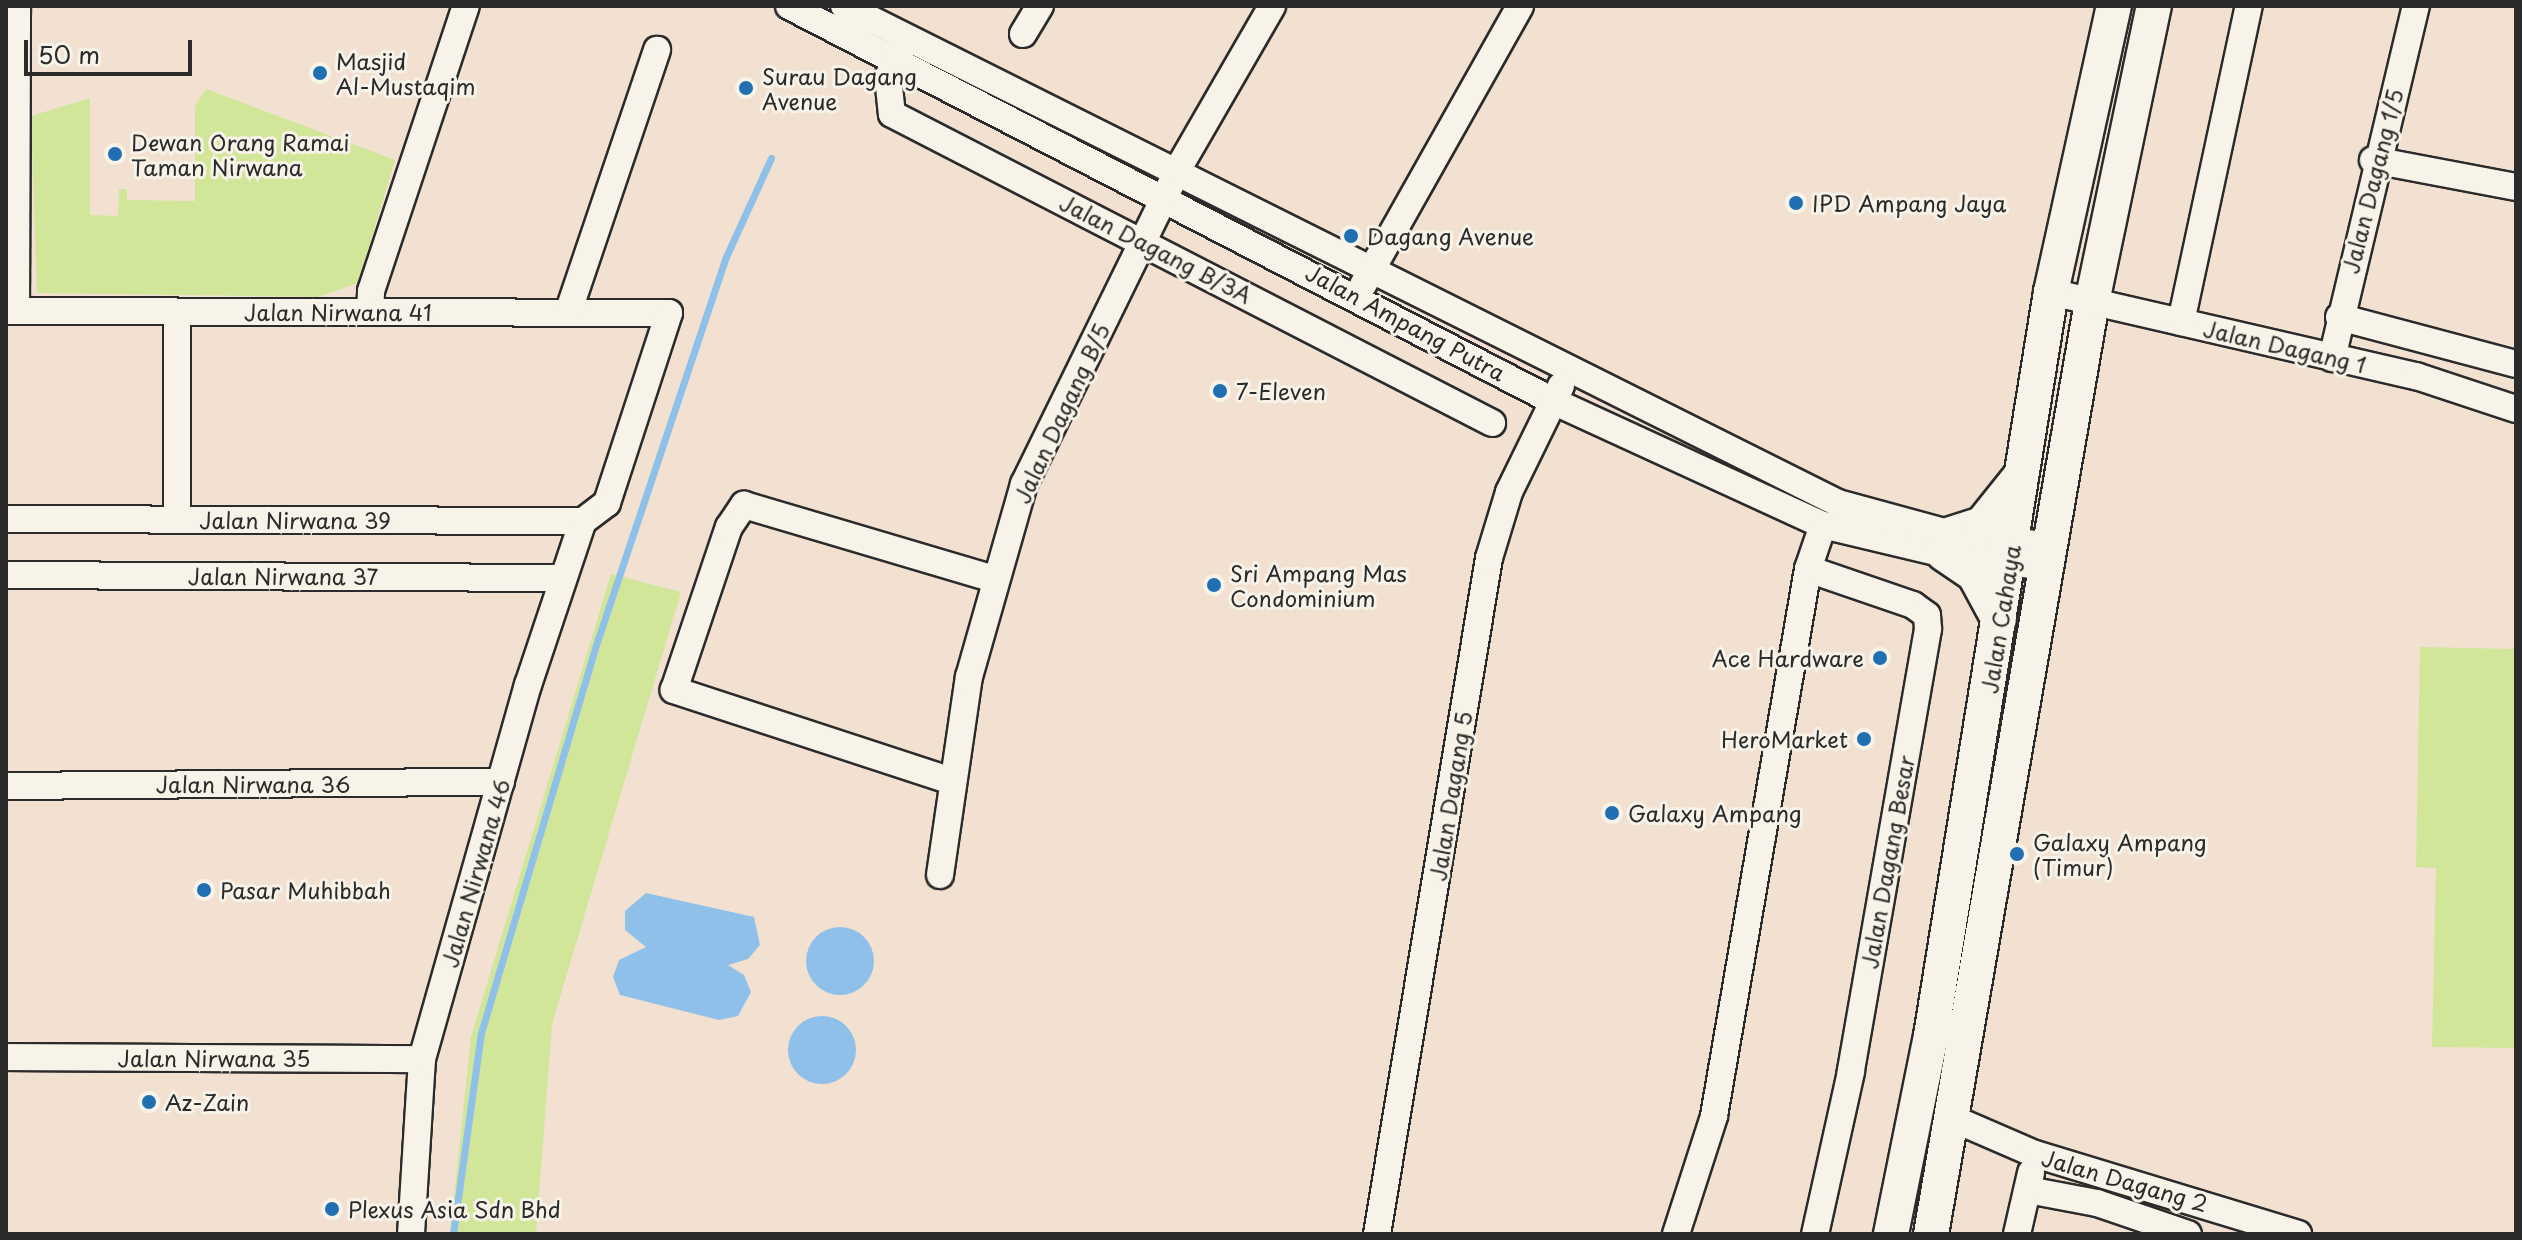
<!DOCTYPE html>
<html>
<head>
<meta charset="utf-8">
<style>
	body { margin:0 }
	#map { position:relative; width:2522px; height:1240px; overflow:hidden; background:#f2e0d0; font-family:"Playpen Sans",sans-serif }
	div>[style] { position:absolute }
	.green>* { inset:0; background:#d2e69a }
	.water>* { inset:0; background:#8ec0ea }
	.round { border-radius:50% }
	.stream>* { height:7px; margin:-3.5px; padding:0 3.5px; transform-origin:3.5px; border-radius:3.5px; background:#8ec0ea }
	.roads { filter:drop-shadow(2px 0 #2b2b2b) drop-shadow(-2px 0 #2b2b2b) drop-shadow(0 2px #2b2b2b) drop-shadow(0 -2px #2b2b2b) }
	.minor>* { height:26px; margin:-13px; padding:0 13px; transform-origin:13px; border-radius:13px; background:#f7f3e8 }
	.major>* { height:34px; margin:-17px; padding:0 17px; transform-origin:17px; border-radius:17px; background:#f7f3e8 }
	.dots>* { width:22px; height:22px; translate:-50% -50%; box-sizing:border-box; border:4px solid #f7f3e8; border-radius:50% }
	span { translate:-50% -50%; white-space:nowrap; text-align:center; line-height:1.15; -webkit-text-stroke:6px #f7f3e8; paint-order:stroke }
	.poi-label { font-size:22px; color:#2b2b2b }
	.left { translate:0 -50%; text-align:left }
	.right { translate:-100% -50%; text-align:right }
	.street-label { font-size:22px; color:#2b2b2b }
	.frame { position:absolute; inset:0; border:8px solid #2b2b2b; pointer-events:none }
	.scale { position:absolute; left:24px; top:40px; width:168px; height:36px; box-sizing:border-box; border:4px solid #2b2b2b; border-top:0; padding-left:10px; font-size:24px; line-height:28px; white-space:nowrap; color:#2b2b2b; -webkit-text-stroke:6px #f7f3e8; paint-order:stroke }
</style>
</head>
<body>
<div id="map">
	<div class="green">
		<i style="clip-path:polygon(206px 89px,395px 160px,358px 283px,318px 297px,37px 293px,31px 116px,90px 98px,90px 215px,118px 216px,119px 189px,127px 189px,127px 200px,195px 201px,195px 106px)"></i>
		<i style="clip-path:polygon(611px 574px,681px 592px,552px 1024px,536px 1234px,450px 1234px,471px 1037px)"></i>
		<i style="clip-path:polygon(2420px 647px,2516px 649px,2516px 1048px,2432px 1047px,2436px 868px,2416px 867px)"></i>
	</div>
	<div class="water">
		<i style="clip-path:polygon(646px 893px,754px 917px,760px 945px,748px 959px,728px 965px,744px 975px,751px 992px,738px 1016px,719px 1020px,620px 995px,613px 977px,619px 960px,646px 947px,625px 930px,625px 911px)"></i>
		<i class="round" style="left:806px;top:927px;width:68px;height:68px"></i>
		<i class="round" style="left:788px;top:1016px;width:68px;height:68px"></i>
	</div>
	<div class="stream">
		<i style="left:453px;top:1234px;width:203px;rotate:-82.1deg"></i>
		<i style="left:481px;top:1033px;width:411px;rotate:-73.5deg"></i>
		<i style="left:598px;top:639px;width:401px;rotate:-71.5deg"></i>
		<i style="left:725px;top:259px;width:111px;rotate:-65.5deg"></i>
	</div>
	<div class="roads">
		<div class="minor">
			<i style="left:789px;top:6px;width:860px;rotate:27.34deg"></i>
			<i style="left:1553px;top:401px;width:297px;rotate:24.7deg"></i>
			<i style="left:1823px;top:525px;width:124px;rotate:13.5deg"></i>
			<i style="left:1944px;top:554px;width:105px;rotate:7.1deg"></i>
			<i style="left:844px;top:6px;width:1111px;rotate:26.57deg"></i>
			<i style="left:1838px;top:503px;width:117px;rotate:15.3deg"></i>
			<i style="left:1951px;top:534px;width:101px;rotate:6.8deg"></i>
			<i style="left:1023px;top:34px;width:33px;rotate:-59deg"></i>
			<i style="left:904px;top:44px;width:37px;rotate:116deg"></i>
			<i style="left:888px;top:77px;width:37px;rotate:84deg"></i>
			<i style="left:892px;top:114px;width:675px;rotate:27.25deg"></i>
			<i style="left:2373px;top:160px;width:146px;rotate:10.7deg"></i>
			<i style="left:1363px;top:285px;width:320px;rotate:-60.6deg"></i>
			<i style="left:2051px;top:292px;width:375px;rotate:13deg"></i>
			<i style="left:2416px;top:376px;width:105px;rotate:18.3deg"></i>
			<i style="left:6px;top:311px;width:663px;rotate:0.17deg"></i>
			<i style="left:669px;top:313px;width:200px;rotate:108.1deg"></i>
			<i style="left:607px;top:503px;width:30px;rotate:143deg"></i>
			<i style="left:16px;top:311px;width:305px;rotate:-89.8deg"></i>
			<i style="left:370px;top:312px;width:21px;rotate:-87deg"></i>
			<i style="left:371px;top:291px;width:300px;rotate:-71.6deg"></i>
			<i style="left:568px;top:313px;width:278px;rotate:-71.3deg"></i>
			<i style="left:2339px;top:317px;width:183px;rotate:14.9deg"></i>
			<i style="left:2181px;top:322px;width:323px;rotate:-77.9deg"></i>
			<i style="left:2332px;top:358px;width:362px;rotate:-76.6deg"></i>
			<i style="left:6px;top:519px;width:577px;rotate:0.2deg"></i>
			<i style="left:177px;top:519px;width:207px;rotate:-90deg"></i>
			<i style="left:1808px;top:569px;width:111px;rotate:18.9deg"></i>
			<i style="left:1913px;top:605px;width:17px;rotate:36deg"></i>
			<i style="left:1927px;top:615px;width:14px;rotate:86deg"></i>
			<i style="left:1928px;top:629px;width:450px;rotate:99.9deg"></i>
			<i style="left:1851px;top:1072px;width:166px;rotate:102.5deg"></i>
			<i style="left:6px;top:575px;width:554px;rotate:0.31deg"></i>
			<i style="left:952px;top:781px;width:293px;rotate:-161.9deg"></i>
			<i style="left:674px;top:690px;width:172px;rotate:-71.4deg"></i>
			<i style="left:729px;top:527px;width:27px;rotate:-56deg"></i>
			<i style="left:744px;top:505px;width:261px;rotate:16.5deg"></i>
			<i style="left:6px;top:786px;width:495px;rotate:-0.5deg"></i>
			<i style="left:940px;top:875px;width:200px;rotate:-81.7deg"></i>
			<i style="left:969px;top:677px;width:201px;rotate:-74.1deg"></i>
			<i style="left:1024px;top:484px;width:351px;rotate:-63.9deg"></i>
			<i style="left:1178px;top:169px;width:188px;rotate:-60deg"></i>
			<i style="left:6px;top:1057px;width:416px;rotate:0.3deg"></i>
			<i style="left:1954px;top:1119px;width:88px;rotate:23.4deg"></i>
			<i style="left:2035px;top:1154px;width:275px;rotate:16.9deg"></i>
			<i style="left:2028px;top:1190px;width:70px;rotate:10.7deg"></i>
			<i style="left:2097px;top:1203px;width:96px;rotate:18.8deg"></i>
			<i style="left:411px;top:1234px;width:175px;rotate:-86.4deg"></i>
			<i style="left:422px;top:1059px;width:389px;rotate:-74.2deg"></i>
			<i style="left:528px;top:685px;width:173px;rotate:-71.5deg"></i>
			<i style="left:1377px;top:1234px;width:685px;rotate:-80.59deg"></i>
			<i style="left:1489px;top:558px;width:69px;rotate:-73.1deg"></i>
			<i style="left:1509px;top:492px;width:118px;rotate:-63.9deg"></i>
			<i style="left:1676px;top:1234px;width:124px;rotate:-72.1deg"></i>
			<i style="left:1714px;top:1116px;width:555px;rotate:-80.25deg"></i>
			<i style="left:1808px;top:569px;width:46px;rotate:-71.2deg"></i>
			<i style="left:2017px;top:1234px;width:63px;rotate:-77.1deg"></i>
		</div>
		<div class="major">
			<i style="left:1951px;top:534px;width:33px;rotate:-18deg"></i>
			<i style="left:1982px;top:524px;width:58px;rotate:-51.3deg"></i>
			<i style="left:1944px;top:554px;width:36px;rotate:34deg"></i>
			<i style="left:1974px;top:574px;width:52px;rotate:61.5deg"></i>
			<i style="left:1891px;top:1234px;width:202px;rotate:-78.6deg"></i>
			<i style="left:1931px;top:1036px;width:754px;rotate:-80.84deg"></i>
			<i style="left:2051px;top:292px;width:293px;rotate:-77.6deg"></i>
			<i style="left:1931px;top:1234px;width:946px;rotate:-80.2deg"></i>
			<i style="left:2092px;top:302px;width:302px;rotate:-78.2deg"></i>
		</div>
	</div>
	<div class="dots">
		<i style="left:320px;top:73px;background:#1f6fb2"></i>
		<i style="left:746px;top:88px;background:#1f6fb2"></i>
		<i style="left:115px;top:154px;background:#1f6fb2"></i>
		<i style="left:1796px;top:203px;background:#1f6fb2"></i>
		<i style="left:1351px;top:236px;background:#1f6fb2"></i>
		<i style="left:1220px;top:391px;background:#1f6fb2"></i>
		<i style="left:1214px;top:585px;background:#1f6fb2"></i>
		<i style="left:1880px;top:658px;background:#1f6fb2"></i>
		<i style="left:1864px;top:739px;background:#1f6fb2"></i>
		<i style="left:1612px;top:813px;background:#1f6fb2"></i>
		<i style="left:2017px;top:854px;background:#1f6fb2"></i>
		<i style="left:204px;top:890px;background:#1f6fb2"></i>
		<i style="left:149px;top:1102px;background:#1f6fb2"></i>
		<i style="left:332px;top:1209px;background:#1f6fb2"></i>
	</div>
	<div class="poi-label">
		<span class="left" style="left:336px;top:73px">Masjid<br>Al-Mustaqim</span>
		<span class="left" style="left:762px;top:88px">Surau Dagang<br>Avenue</span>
		<span class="left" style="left:131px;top:154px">Dewan Orang Ramai<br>Taman Nirwana</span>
		<span class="left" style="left:1812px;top:203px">IPD Ampang Jaya</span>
		<span class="left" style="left:1367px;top:236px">Dagang Avenue</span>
		<span class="left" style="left:1236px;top:391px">7-Eleven</span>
		<span class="left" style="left:1230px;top:585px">Sri Ampang Mas<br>Condominium</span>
		<span class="right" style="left:1864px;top:658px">Ace Hardware</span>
		<span class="right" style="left:1848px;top:739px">HeroMarket</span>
		<span class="left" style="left:1628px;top:813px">Galaxy Ampang</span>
		<span class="left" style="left:2033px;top:854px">Galaxy Ampang<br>(Timur)</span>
		<span class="left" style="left:220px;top:890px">Pasar Muhibbah</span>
		<span class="left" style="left:165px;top:1102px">Az-Zain</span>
		<span class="left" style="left:348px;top:1209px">Plexus Asia Sdn Bhd</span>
	</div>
	<div class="street-label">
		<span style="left:2372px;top:181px;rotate:-76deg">Jalan Dagang 1/5</span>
		<span style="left:1156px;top:248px;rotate:27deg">Jalan Dagang B/3A</span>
		<span style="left:338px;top:312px">Jalan Nirwana 41</span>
		<span style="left:1406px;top:322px;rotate:28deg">Jalan Ampang Putra</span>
		<span style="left:2285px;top:346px;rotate:13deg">Jalan Dagang 1</span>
		<span style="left:1061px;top:413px;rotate:-65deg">Jalan Dagang B/5</span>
		<span style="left:295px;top:520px">Jalan Nirwana 39</span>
		<span style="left:283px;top:576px">Jalan Nirwana 37</span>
		<span style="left:2000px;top:619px;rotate:-81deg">Jalan Cahaya</span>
		<span style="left:253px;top:784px">Jalan Nirwana 36</span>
		<span style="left:1450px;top:796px;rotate:-81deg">Jalan Dagang 5</span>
		<span style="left:1887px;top:862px;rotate:-80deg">Jalan Dagang Besar</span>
		<span style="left:475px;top:873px;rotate:-74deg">Jalan Nirwana 46</span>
		<span style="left:214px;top:1058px">Jalan Nirwana 35</span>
		<span style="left:2125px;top:1180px;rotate:16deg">Jalan Dagang 2</span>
	</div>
	<div class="frame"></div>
	<div class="scale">50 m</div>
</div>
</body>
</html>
